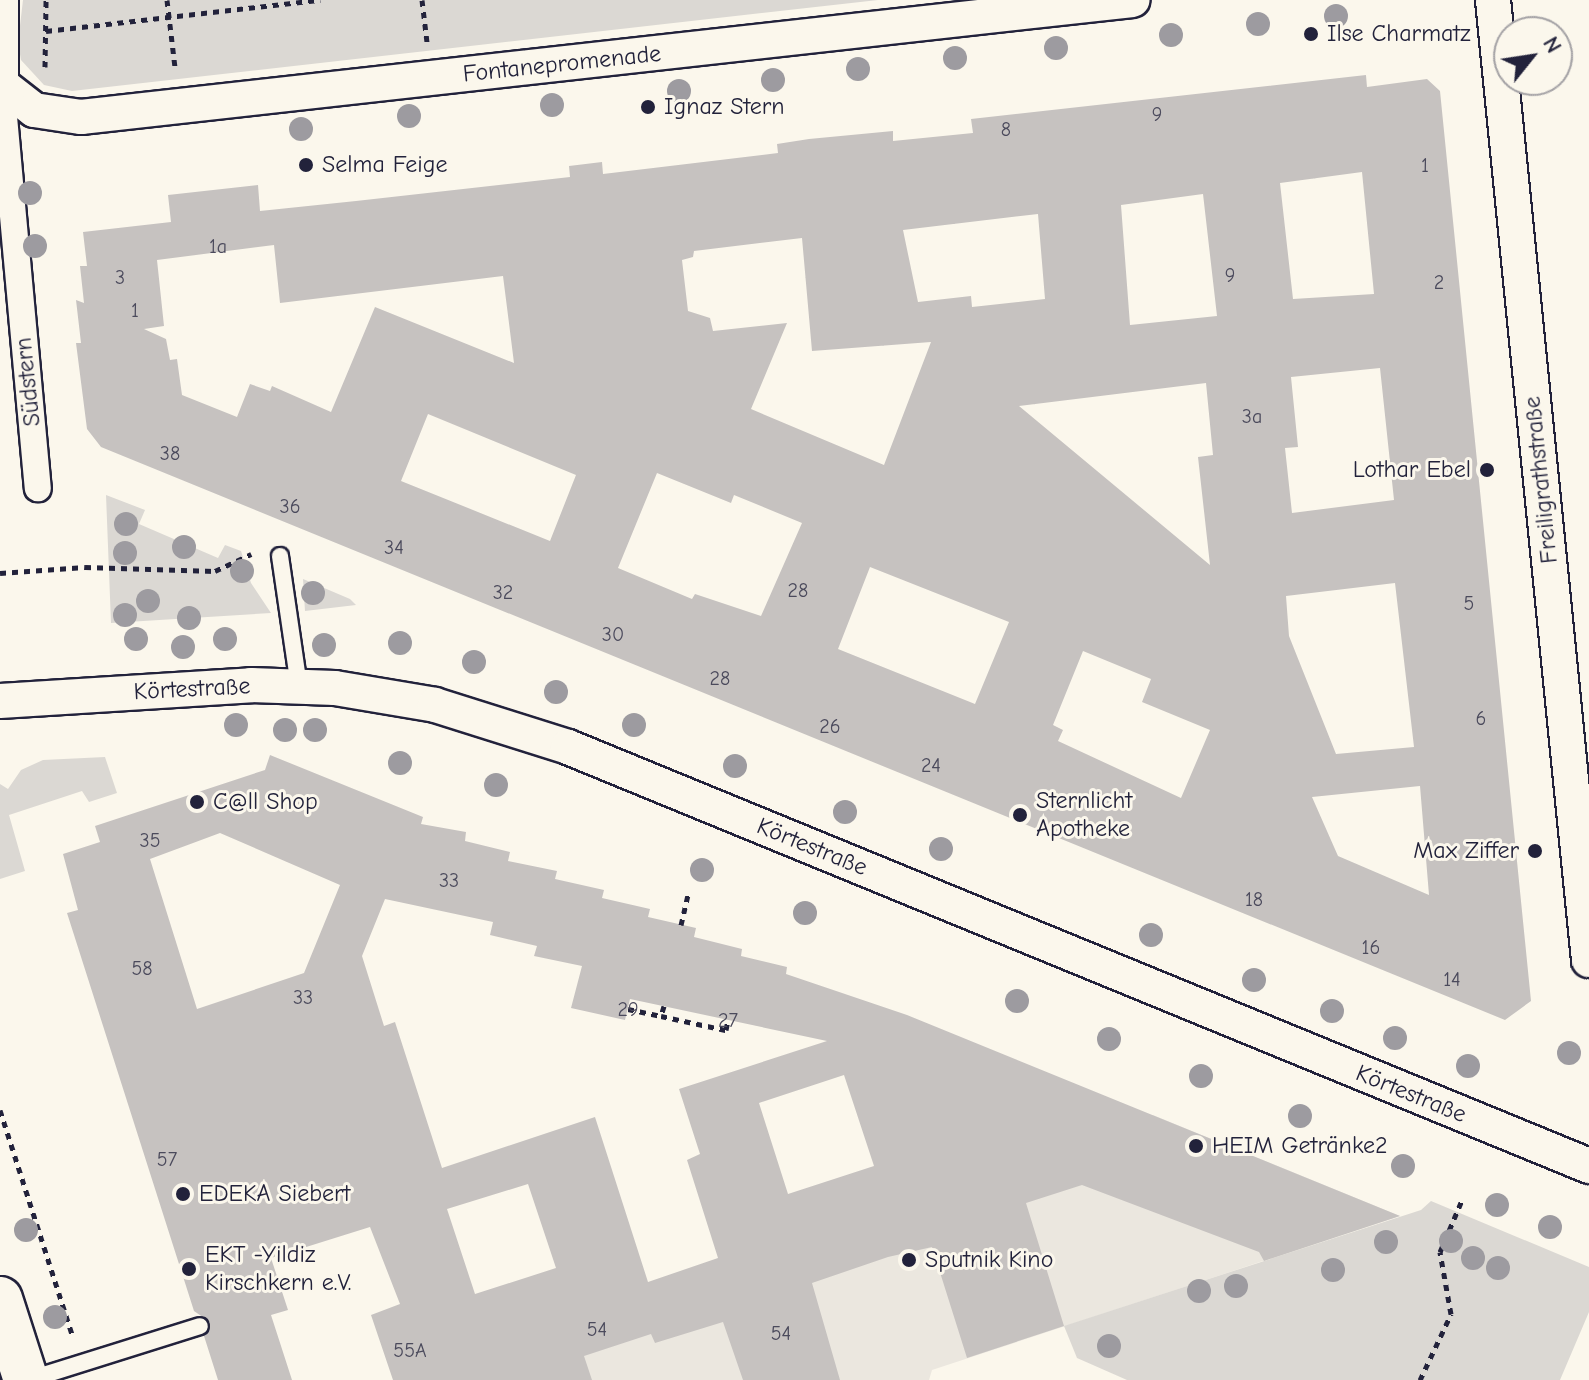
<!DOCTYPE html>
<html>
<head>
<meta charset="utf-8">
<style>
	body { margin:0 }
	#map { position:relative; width:1589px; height:1380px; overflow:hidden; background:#fbf7ec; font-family:"Comic Neue",sans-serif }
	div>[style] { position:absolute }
	.built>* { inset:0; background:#ebe7df }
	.green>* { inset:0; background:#dbd8d3 }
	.building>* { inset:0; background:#c6c2c0 }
	.path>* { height:5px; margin-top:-2.5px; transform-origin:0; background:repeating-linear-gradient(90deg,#22223b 0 6px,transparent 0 12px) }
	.roads { filter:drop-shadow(2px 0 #22223b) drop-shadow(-2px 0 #22223b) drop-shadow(0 2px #22223b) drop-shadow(0 -2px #22223b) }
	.service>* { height:16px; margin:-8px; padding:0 8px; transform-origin:8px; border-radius:8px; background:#fbf7ec }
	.pedestrian>* { height:26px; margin:-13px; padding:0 13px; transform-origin:13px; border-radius:13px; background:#fbf7ec }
	.minor>* { height:34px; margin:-17px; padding:0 17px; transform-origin:17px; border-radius:17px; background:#fbf7ec }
	.secondary>* { height:44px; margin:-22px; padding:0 22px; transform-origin:22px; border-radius:22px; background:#fbf7ec }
	.trees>* { width:24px; height:24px; margin:-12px; border-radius:50%; background:#9d9ba0 }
	.dots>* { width:22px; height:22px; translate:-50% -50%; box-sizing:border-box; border:4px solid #fbf7ec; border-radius:50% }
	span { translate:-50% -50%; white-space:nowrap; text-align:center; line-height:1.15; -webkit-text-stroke:6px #fbf7ec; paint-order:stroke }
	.number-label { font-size:20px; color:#4b4a5c }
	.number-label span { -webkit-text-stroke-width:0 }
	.poi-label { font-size:24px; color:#22223b }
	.left { translate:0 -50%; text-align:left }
	.right { translate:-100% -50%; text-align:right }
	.street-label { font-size:24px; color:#22223b }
	.north { position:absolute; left:1493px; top:16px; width:80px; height:80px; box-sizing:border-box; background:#fbf7ec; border:2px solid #a4a2a5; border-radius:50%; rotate:60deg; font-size:22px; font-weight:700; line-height:32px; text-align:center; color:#22223b }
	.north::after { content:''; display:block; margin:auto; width:28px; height:36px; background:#22223b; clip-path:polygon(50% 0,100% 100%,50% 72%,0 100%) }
</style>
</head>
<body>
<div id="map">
	<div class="built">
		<i style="clip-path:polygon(1153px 1115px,1400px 1216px,932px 1370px,929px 1380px,542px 1380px,524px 1324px)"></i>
	</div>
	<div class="green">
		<i style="clip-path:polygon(23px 0,878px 0,72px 91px,44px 85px,21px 60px,18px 43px)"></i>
		<i style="clip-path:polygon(106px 495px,145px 510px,139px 524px,218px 558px,225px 545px,241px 551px,251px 583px,271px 613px,111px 623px)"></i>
		<i style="clip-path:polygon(303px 579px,350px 599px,356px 605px,305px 611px)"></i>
		<i style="clip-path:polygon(105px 757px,117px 793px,89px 802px,82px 791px,9px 815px,25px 871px,0 879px,0 784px,8px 789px,21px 770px,43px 760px)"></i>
		<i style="clip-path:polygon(1431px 1201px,1589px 1267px,1589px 1312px,1560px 1380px,1127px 1380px,1077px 1358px,1064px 1326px,1421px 1210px)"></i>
	</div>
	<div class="building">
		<i style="clip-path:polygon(evenodd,1366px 75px,1367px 87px,1427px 79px,1440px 91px,1531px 1001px,1505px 1020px,101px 447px,87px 429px,76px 343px,81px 343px,76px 300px,84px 303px,80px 266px,87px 266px,83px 232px,171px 222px,168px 195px,258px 185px,260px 211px,356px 201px,570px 177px,569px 166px,602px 162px,603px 174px,778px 153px,777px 144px,809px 139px,893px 131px,893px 141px,973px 133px,971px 119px,1366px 75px,1362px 172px,1374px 294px,1293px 299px,1280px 183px,1362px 172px,1366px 75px,1203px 194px,1217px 316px,1130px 325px,1121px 205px,1203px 194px,1366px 75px,1038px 214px,1045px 299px,972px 307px,971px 296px,918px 302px,903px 230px,1038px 214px,1366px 75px,802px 238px,812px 351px,931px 342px,884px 465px,751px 409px,787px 323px,713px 331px,710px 318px,688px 311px,682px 260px,693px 257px,694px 251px,802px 238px,1366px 75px,274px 245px,280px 303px,503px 276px,514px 363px,375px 307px,331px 412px,272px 386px,270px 391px,250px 384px,237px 417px,182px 395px,177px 359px,170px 360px,166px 339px,144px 329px,164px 326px,157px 260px,274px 245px,1366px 75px,1380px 368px,1394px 500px,1292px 513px,1285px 448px,1298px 447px,1291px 377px,1380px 368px,1366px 75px,1206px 383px,1213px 455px,1198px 457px,1210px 565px,1019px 406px,1206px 383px,1366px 75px,428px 414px,576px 475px,550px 541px,401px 481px,428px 414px,1366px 75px,657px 473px,731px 503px,734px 495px,802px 523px,761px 616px,695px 594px,692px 599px,618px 568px,657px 473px,1366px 75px,870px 567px,1009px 622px,975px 704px,838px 649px,870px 567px,1366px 75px,1395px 583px,1414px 747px,1336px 754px,1289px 636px,1286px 596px,1395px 583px,1366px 75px,1083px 651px,1151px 679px,1142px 702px,1210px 730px,1181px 798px,1058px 741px,1063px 730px,1053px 725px,1083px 651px,1366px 75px,1420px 786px,1429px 895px,1338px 856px,1312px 797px,1420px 786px)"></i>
		<i style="clip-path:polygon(evenodd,270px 755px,423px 817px,421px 824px,466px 832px,465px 841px,510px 852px,508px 861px,557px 871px,555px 879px,604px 890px,602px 898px,650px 909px,648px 917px,696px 928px,694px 937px,742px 949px,741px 956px,787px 967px,786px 974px,907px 1015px,1400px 1216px,1264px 1261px,1259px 1252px,1082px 1185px,1026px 1203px,1064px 1326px,967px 1358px,932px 1247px,888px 1257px,812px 1283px,840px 1380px,743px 1380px,723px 1322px,655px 1343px,651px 1334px,584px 1356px,592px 1380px,393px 1380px,371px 1315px,400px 1304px,370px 1227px,271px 1258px,288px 1310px,271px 1315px,292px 1380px,218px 1380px,204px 1336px,210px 1322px,194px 1311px,67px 913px,78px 910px,63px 854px,100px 842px,95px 826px,265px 770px,270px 755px,220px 833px,340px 885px,304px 973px,197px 1009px,150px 859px,220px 833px,270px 755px,385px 899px,493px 922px,490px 935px,537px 946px,534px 956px,582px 966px,571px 1008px,625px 1020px,630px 999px,827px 1041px,679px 1089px,700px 1154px,687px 1160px,718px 1258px,648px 1282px,595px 1117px,442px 1168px,395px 1022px,384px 1026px,362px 956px,385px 899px,270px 755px,844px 1075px,874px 1166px,788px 1194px,759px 1103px,844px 1075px,270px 755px,528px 1184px,556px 1268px,475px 1294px,447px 1209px,528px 1184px)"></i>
	</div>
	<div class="path">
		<i style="left:167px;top:0;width:67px;rotate:83.2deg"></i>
		<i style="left:422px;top:0;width:42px;rotate:83.2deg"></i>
		<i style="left:46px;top:31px;width:276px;rotate:-6.5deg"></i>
		<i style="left:45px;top:67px;width:67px;rotate:-89.1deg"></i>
		<i style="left:0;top:573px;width:85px;rotate:-4deg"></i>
		<i style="left:85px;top:567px;width:130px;rotate:1.8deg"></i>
		<i style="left:215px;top:571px;width:40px;rotate:-25deg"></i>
		<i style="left:681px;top:925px;width:35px;rotate:-77deg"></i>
		<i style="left:664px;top:1006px;width:10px;rotate:107deg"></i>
		<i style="left:661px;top:1016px;width:66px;rotate:12.2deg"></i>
		<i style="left:726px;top:1030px;width:10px;rotate:-79deg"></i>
		<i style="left:628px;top:1009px;width:34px;rotate:12deg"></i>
		<i style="left:0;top:1110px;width:238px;rotate:72.2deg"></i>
		<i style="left:1420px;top:1380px;width:73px;rotate:-64.8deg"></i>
		<i style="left:1451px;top:1314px;width:63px;rotate:-100.1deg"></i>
		<i style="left:1440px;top:1252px;width:56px;rotate:-67.1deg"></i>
	</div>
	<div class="roads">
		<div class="service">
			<i style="left:280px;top:556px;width:131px;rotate:81.7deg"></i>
			<i style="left:28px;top:1380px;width:180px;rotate:-17.4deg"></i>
		</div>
		<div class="pedestrian">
			<i style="left:1px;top:84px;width:406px;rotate:84.8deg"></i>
		</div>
		<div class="minor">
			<i style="left:1px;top:0;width:84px;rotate:90deg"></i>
			<i style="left:1px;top:84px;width:42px;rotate:38.2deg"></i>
			<i style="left:34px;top:110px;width:48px;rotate:8.5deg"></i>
			<i style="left:81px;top:117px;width:1058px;rotate:-6.35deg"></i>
			<i style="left:1493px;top:0;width:965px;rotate:84.29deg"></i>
			<i style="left:0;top:701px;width:252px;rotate:-3.6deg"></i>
			<i style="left:251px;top:685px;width:84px;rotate:2deg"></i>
			<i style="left:335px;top:688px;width:101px;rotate:9.6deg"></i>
			<i style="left:435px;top:705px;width:139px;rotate:17.5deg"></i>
			<i style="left:568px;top:747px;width:1104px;rotate:22.31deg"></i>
		</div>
		<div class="secondary">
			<i style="left:0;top:1299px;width:85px;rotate:72.2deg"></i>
		</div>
	</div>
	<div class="trees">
		<i style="left:1336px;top:16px"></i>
		<i style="left:1258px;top:24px"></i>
		<i style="left:1171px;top:35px"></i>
		<i style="left:1056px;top:48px"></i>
		<i style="left:955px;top:58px"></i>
		<i style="left:858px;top:69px"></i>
		<i style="left:773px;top:80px"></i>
		<i style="left:679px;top:91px"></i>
		<i style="left:552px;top:105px"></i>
		<i style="left:409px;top:116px"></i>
		<i style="left:301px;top:129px"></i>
		<i style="left:30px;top:193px"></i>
		<i style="left:35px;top:246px"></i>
		<i style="left:126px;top:524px"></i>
		<i style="left:184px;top:547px"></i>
		<i style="left:125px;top:553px"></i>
		<i style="left:242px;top:571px"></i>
		<i style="left:313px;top:593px"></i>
		<i style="left:148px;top:601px"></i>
		<i style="left:125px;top:615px"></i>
		<i style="left:189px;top:618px"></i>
		<i style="left:136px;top:639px"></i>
		<i style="left:225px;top:639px"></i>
		<i style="left:400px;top:643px"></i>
		<i style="left:324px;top:645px"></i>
		<i style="left:183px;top:647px"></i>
		<i style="left:474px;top:662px"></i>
		<i style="left:556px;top:692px"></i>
		<i style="left:236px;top:725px"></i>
		<i style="left:634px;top:725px"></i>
		<i style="left:285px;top:730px"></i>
		<i style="left:315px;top:730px"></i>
		<i style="left:400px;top:763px"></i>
		<i style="left:735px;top:766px"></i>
		<i style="left:496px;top:785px"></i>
		<i style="left:845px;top:812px"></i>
		<i style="left:941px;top:849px"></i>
		<i style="left:702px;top:870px"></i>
		<i style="left:805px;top:913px"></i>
		<i style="left:1151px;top:935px"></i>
		<i style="left:1254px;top:980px"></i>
		<i style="left:1017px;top:1001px"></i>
		<i style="left:1332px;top:1011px"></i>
		<i style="left:1395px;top:1038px"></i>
		<i style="left:1109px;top:1039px"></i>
		<i style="left:1569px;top:1053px"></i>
		<i style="left:1468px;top:1066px"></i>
		<i style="left:1201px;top:1076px"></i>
		<i style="left:1300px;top:1116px"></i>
		<i style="left:1403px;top:1166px"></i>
		<i style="left:1497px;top:1205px"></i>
		<i style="left:1550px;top:1227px"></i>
		<i style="left:26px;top:1230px"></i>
		<i style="left:1451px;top:1241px"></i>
		<i style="left:1386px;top:1242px"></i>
		<i style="left:1473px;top:1258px"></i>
		<i style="left:1498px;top:1268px"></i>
		<i style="left:1333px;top:1270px"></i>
		<i style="left:1236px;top:1286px"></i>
		<i style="left:1199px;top:1291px"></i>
		<i style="left:55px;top:1317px"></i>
		<i style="left:1109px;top:1346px"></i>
	</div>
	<div class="dots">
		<i style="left:1311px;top:34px;background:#22223b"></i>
		<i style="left:648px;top:107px;background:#22223b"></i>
		<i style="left:306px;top:165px;background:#22223b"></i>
		<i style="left:1487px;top:470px;background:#22223b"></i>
		<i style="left:197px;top:802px;background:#22223b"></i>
		<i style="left:1020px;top:815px;background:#22223b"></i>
		<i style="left:1535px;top:851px;background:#22223b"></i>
		<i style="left:1196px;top:1146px;background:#22223b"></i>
		<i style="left:183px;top:1194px;background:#22223b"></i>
		<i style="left:909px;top:1260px;background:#22223b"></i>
		<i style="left:189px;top:1269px;background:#22223b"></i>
	</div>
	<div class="number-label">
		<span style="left:1157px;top:114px">9</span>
		<span style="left:1006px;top:129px">8</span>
		<span style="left:1425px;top:165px">1</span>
		<span style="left:218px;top:246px">1a</span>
		<span style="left:1230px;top:275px">9</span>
		<span style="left:120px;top:277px">3</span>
		<span style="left:1439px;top:282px">2</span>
		<span style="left:135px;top:310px">1</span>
		<span style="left:1252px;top:416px">3a</span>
		<span style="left:170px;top:453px">38</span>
		<span style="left:290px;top:506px">36</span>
		<span style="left:394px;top:547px">34</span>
		<span style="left:798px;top:590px">28</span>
		<span style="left:503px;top:592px">32</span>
		<span style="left:1469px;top:603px">5</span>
		<span style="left:613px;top:634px">30</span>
		<span style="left:720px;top:678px">28</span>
		<span style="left:1481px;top:718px">6</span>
		<span style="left:830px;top:726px">26</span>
		<span style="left:931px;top:765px">24</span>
		<span style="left:150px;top:840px">35</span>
		<span style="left:449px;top:880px">33</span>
		<span style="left:1254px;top:899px">18</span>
		<span style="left:1371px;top:947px">16</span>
		<span style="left:142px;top:968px">58</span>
		<span style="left:1452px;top:979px">14</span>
		<span style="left:303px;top:997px">33</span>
		<span style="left:628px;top:1009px">29</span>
		<span style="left:728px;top:1020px">27</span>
		<span style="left:167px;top:1159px">57</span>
		<span style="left:597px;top:1329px">54</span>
		<span style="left:781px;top:1333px">54</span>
		<span style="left:410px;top:1350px">55A</span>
	</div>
	<div class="poi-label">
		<span class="left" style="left:1327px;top:34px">Ilse Charmatz</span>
		<span class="left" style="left:664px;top:107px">Ignaz Stern</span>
		<span class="left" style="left:322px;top:165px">Selma Feige</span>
		<span class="right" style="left:1471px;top:470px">Lothar Ebel</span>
		<span class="left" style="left:1036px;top:815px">Sternlicht<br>Apotheke</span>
		<span class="left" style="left:213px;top:802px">C@ll Shop</span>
		<span class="right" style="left:1519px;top:851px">Max Ziffer</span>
		<span class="left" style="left:1212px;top:1146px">HEIM Getränke2</span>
		<span class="left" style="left:199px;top:1194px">EDEKA Siebert</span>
		<span class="left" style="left:205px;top:1269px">EKT -Yildiz<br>Kirschkern e.V.</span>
		<span class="left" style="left:925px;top:1260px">Sputnik Kino</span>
	</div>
	<div class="street-label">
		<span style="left:562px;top:64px;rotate:-6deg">Fontanepromenade</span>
		<span style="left:28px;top:382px;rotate:-96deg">Südstern</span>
		<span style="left:1541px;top:480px;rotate:-96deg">Freiligrathstraße</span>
		<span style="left:192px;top:689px;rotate:-3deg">Körtestraße</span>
		<span style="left:812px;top:847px;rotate:22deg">Körtestraße</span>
		<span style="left:1411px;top:1094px;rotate:22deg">Körtestraße</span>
	</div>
	<div class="north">N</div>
</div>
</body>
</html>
